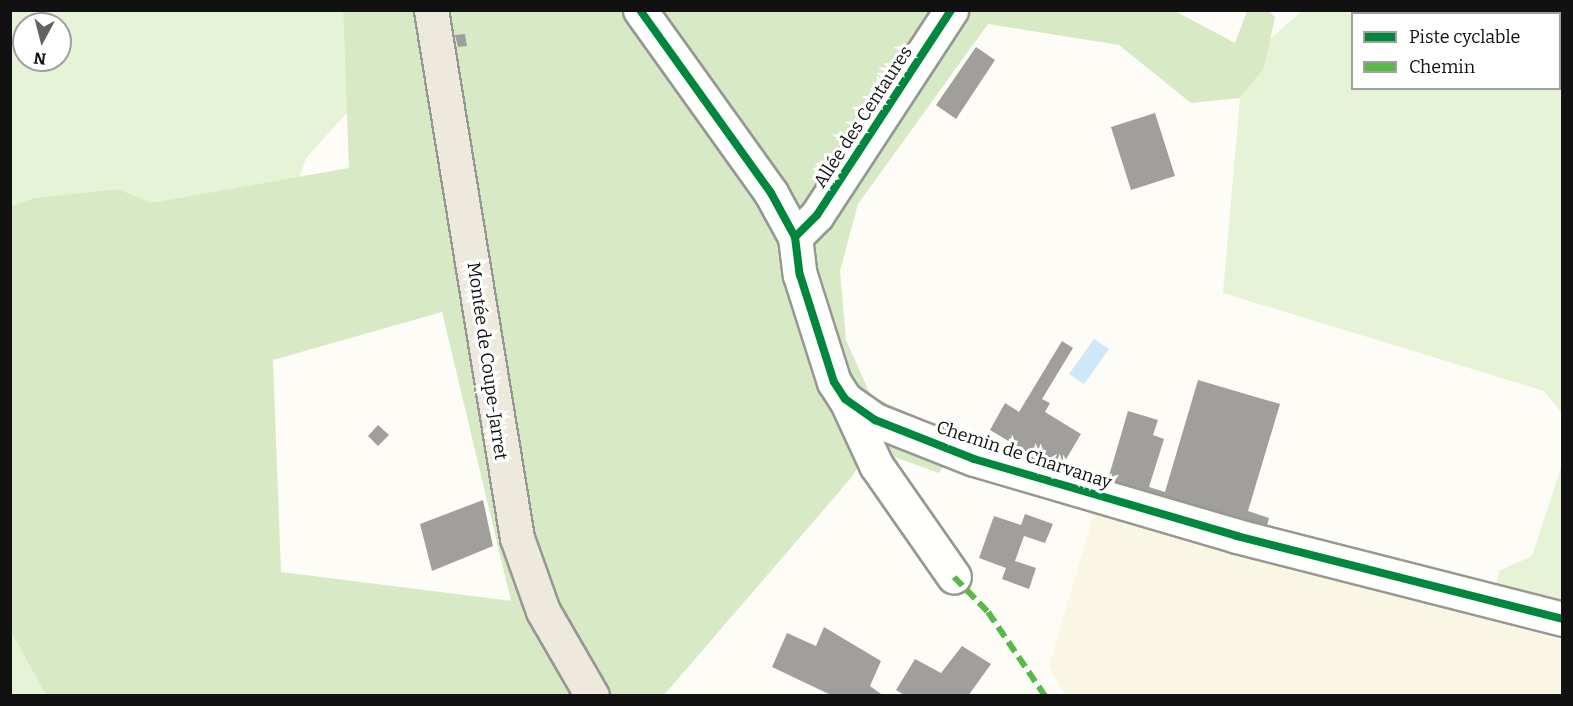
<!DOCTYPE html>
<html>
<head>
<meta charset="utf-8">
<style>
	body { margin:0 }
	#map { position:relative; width:1573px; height:706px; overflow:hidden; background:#fdfcf7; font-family:Bitter,serif }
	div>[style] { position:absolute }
	.farmland>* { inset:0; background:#f9f7e4 }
	.green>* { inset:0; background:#e7f3d7 }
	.forest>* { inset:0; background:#d8eac5 }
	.water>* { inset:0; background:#cde8f7 }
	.building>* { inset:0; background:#a19f9c }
	.roads { filter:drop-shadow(2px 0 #979795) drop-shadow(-2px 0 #979795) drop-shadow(0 2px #979795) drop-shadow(0 -2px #979795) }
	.minor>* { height:33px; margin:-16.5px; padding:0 16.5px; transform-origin:16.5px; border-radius:16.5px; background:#fffffe }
	.major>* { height:33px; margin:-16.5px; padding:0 16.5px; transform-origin:16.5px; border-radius:16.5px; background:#ede9dc }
	.quiet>* { height:6px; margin-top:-3px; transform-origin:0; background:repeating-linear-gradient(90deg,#58b947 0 12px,transparent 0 18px) }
	.cycleway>* { height:8px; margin:-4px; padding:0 4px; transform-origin:4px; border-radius:4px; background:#00873e }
	span { translate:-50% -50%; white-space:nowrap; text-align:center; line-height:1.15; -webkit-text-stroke:6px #fff; paint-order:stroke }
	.street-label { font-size:18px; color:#111 }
	.frame { position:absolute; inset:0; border:12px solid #111; pointer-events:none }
	.legend { position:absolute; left:1351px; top:12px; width:210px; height:78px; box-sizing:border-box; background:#fff; border:2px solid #a0a0a0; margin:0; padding:8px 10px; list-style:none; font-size:18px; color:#111 }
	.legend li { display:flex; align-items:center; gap:12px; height:30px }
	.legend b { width:30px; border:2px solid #a0a0a0 }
	.north { position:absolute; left:12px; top:12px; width:60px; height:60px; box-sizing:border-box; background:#fff; border:2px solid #a0a0a0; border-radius:50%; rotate:187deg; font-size:16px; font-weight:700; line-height:24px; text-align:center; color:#111 }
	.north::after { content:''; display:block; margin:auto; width:21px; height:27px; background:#646362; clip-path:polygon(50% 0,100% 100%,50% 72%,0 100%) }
</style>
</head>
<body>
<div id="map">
	<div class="farmland">
		<i style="clip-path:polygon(1094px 513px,1562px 640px,1562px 695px,1065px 695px,1049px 666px)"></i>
	</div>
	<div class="green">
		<i style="clip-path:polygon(1491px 10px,1496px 13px,1352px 14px,1352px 88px,1560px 88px,1562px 53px,1562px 413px,1544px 391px,1223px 293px,1240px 98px,1264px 68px,1270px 39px,1302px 11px)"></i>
		<i style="clip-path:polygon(evenodd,11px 11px,343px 11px,347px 113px,306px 158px,286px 214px,240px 244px,118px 189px,34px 198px,11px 207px,11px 11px,24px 24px,60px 24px,60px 60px,24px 60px,24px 24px)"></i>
		<i style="clip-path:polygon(1562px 465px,1562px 611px,1494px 593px,1500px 570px,1532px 556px)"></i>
		<i style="clip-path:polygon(11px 632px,46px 695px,11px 695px)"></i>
	</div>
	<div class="forest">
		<i style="clip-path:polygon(evenodd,1173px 10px,1235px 43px,1247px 11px,1269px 11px,1275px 17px,1264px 68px,1240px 98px,1191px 103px,1119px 45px,988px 24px,858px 204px,840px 271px,846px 340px,871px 396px,962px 437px,939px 473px,870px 448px,851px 478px,664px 695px,46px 695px,11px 632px,10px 207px,34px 198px,118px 189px,151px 203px,349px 168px,343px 11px,1173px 10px,442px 312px,511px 601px,281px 572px,273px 360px,442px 312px)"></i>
		<i style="clip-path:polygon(1491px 11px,1562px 11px,1562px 53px,1560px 14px)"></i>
	</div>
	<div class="water">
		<i style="clip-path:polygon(1094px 339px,1109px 349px,1084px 384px,1069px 374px)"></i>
	</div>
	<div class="building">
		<i style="clip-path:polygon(465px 34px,467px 46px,458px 47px,455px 35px)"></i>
		<i style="clip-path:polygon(976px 47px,995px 60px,956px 119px,936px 105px)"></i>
		<i style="clip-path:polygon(1155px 113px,1175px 176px,1131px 190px,1111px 127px)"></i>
		<i style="clip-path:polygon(1062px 341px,1073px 348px,1042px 399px,1050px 403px,1045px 412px,1081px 434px,1059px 471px,990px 430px,1005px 403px,1019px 412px)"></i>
		<i style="clip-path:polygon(1198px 380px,1280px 404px,1248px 511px,1269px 518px,1265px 533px,1106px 486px,1128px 411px,1158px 420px,1153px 435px,1164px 439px,1149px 487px,1165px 492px)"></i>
		<i style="clip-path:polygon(378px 425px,389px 435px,378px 446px,368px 436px)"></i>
		<i style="clip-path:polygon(483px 500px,493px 546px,432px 571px,420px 524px)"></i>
		<i style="clip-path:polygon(1025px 514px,1053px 524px,1045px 543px,1024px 536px,1015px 561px,1036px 568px,1029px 589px,1002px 579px,1006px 568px,979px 558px,994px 516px,1021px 525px)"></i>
		<i style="clip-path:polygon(824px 627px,881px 661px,870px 686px,884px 696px,833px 696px,772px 667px,787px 633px,816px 646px)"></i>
		<i style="clip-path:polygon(962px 646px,991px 664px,968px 696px,906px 696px,896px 690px,915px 659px,941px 673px)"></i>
	</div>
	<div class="roads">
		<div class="minor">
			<i style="left:640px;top:10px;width:225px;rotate:54.4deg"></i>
			<i style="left:771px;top:193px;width:50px;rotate:61.4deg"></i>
			<i style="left:795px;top:237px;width:38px;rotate:83deg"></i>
			<i style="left:800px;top:275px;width:112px;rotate:72.4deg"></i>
			<i style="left:834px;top:382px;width:20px;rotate:57deg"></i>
			<i style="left:845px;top:399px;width:37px;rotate:35deg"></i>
			<i style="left:875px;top:420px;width:106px;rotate:21.5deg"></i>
			<i style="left:974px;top:459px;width:274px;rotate:16.3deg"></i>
			<i style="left:1237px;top:536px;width:335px;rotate:14.3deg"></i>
			<i style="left:795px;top:237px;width:31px;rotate:-45deg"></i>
			<i style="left:817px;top:215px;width:245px;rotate:-56.8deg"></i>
			<i style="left:846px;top:400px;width:72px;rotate:65.2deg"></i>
			<i style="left:876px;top:465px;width:136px;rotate:55.1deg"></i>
		</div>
		<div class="major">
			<i style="left:431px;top:10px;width:535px;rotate:80.75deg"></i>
			<i style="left:517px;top:538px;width:77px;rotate:70.4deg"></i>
			<i style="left:543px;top:611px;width:98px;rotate:60deg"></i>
		</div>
	</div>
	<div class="quiet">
		<i style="left:954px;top:577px;width:49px;rotate:45.8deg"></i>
		<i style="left:988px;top:612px;width:102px;rotate:55.8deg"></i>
	</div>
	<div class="cycleway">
		<i style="left:640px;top:10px;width:225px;rotate:54.4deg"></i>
		<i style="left:771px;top:193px;width:50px;rotate:61.4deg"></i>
		<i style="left:795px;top:237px;width:38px;rotate:83deg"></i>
		<i style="left:800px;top:275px;width:112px;rotate:72.4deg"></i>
		<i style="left:834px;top:382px;width:20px;rotate:57deg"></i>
		<i style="left:845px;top:399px;width:37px;rotate:35deg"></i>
		<i style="left:875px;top:420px;width:106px;rotate:21.5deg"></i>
		<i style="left:974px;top:459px;width:274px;rotate:16.3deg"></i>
		<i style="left:1237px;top:536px;width:335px;rotate:14.3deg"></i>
		<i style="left:795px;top:237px;width:31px;rotate:-45deg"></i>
		<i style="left:817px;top:215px;width:245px;rotate:-56.8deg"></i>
	</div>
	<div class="street-label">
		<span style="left:863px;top:117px;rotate:-57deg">Allée des Centaures</span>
		<span style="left:487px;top:361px;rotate:82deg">Montée de Coupe-Jarret</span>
		<span style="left:1024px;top:455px;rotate:18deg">Chemin de Charvanay</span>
	</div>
	<div class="frame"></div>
	<ul class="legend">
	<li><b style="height:8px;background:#00873e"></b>Piste cyclable</li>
	<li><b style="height:8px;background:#58b947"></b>Chemin</li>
	</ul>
	<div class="north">N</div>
</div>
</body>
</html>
